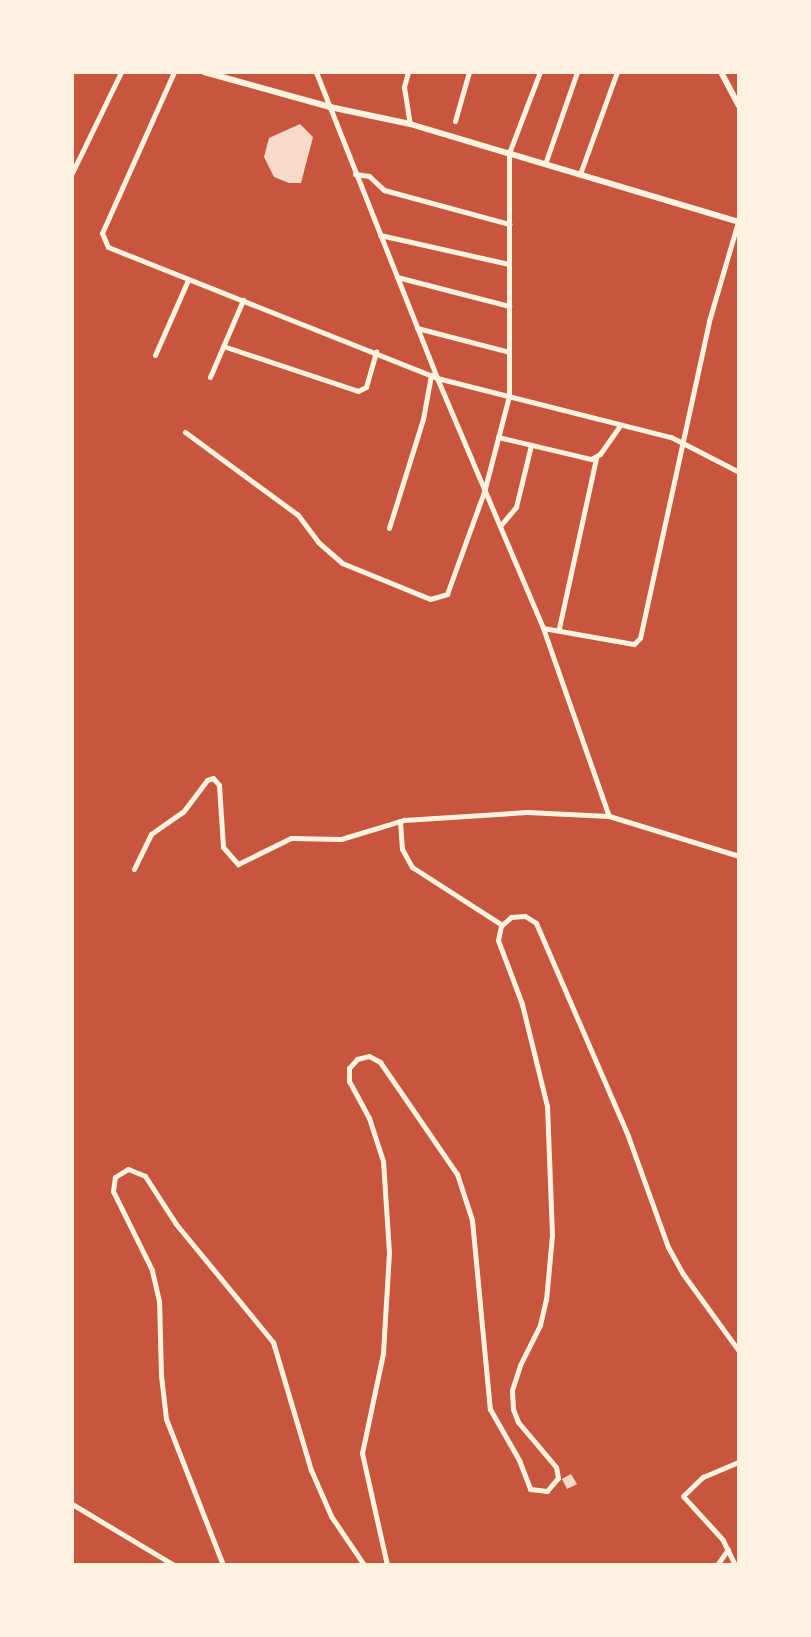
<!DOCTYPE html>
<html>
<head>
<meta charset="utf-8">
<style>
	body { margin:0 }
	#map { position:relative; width:811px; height:1637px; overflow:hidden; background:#c8553d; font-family:"Open Sans",sans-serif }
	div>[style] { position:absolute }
	.building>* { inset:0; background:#f7dbc8 }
	.minor>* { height:5px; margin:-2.5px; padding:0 2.5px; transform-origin:2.5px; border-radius:2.5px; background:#fff3e0 }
	.tertiary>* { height:6px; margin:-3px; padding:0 3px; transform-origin:3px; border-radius:3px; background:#fff3e0 }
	span { translate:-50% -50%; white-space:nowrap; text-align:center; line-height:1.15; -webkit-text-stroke:5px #fff3e0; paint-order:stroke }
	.frame { position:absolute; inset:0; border:74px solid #fff3e0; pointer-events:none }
</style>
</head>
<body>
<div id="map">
	<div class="building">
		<i style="clip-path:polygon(300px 124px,313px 137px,301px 183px,289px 183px,274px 177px,264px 157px,269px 138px)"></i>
		<i style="clip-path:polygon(571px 1474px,577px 1484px,567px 1489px,562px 1479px)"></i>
	</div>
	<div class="minor">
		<i style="left:174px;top:72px;width:176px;rotate:114.1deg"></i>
		<i style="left:102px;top:233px;width:15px;rotate:67deg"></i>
		<i style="left:108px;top:247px;width:354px;rotate:21.7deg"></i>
		<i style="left:437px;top:378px;width:241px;rotate:14.2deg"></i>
		<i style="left:671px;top:437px;width:76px;rotate:27.2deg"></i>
		<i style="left:316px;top:72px;width:329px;rotate:68.4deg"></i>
		<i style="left:437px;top:378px;width:272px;rotate:67deg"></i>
		<i style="left:543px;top:628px;width:199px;rotate:70.7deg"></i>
		<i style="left:408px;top:72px;width:16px;rotate:105deg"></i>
		<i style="left:404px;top:87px;width:37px;rotate:81deg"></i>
		<i style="left:455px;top:121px;width:51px;rotate:-74.1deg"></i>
		<i style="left:545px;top:164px;width:97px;rotate:-70.8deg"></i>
		<i style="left:72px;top:173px;width:112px;rotate:-64.1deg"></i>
		<i style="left:355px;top:174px;width:14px;rotate:8deg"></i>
		<i style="left:369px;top:176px;width:21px;rotate:43deg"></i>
		<i style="left:384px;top:190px;width:130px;rotate:15.2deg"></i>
		<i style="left:580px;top:174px;width:109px;rotate:-70.1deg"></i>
		<i style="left:380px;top:235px;width:132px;rotate:12.7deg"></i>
		<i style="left:397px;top:277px;width:116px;rotate:14.5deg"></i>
		<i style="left:417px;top:328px;width:95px;rotate:14.6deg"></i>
		<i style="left:223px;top:346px;width:142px;rotate:18.4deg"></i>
		<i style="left:358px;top:391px;width:9px;rotate:-27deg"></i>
		<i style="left:366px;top:387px;width:37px;rotate:-74deg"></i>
		<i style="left:155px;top:355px;width:82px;rotate:-66.3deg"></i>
		<i style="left:210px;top:377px;width:84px;rotate:-66.8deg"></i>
		<i style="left:185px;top:432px;width:140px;rotate:36.3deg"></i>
		<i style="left:298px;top:515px;width:34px;rotate:53deg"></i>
		<i style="left:318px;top:542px;width:32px;rotate:41deg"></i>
		<i style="left:342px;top:563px;width:95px;rotate:22.2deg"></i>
		<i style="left:430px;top:599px;width:18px;rotate:-16deg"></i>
		<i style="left:447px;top:594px;width:109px;rotate:-70.1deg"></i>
		<i style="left:484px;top:492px;width:99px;rotate:-75.4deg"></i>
		<i style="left:509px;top:396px;width:243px;rotate:-90deg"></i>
		<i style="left:509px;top:153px;width:87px;rotate:-69.1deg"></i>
		<i style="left:498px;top:437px;width:96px;rotate:13.3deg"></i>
		<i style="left:591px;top:459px;width:10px;rotate:-29deg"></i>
		<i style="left:600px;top:454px;width:35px;rotate:-55deg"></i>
		<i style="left:500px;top:526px;width:25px;rotate:-50deg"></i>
		<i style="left:516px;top:507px;width:64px;rotate:-76.4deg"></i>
		<i style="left:389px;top:528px;width:114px;rotate:-72.7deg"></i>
		<i style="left:423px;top:419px;width:45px;rotate:-79.7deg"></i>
		<i style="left:543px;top:628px;width:92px;rotate:10deg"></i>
		<i style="left:634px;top:644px;width:8px;rotate:-45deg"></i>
		<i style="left:640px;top:638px;width:324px;rotate:-77.7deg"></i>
		<i style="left:709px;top:321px;width:103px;rotate:-73.7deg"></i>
		<i style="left:559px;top:628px;width:174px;rotate:-77.7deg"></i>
		<i style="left:400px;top:821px;width:28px;rotate:86deg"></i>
		<i style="left:402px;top:849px;width:21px;rotate:61deg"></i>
		<i style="left:412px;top:867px;width:107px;rotate:32.8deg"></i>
		<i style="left:134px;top:869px;width:39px;rotate:-64deg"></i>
		<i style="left:151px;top:834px;width:39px;rotate:-35deg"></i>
		<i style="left:183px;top:812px;width:40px;rotate:-53deg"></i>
		<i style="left:207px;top:780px;width:6px;rotate:-18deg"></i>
		<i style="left:213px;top:778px;width:9px;rotate:49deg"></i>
		<i style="left:219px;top:785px;width:62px;rotate:86.3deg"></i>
		<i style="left:223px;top:847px;width:23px;rotate:49deg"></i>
		<i style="left:238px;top:864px;width:59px;rotate:-26.1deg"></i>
		<i style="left:291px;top:838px;width:50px;rotate:1.1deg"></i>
		<i style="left:341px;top:839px;width:66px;rotate:-16.8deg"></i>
		<i style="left:404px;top:820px;width:123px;rotate:-3.7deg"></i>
		<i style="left:527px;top:812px;width:82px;rotate:2.8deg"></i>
		<i style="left:609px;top:816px;width:136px;rotate:17.1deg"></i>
		<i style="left:72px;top:1504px;width:119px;rotate:30.9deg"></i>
		<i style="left:223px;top:1565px;width:157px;rotate:-111.3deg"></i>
		<i style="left:166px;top:1419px;width:44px;rotate:-96.5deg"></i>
		<i style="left:161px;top:1375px;width:74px;rotate:-91.5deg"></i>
		<i style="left:159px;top:1301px;width:32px;rotate:-103deg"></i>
		<i style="left:152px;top:1270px;width:88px;rotate:-116.3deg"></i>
		<i style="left:113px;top:1191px;width:14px;rotate:-82deg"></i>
		<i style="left:115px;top:1177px;width:15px;rotate:-32deg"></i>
		<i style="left:128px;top:1169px;width:18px;rotate:22deg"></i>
		<i style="left:145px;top:1176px;width:57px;rotate:57.1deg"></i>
		<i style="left:176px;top:1224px;width:153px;rotate:50.6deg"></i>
		<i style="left:273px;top:1342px;width:134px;rotate:73.5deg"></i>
		<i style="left:311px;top:1470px;width:50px;rotate:66.5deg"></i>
		<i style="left:331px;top:1516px;width:59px;rotate:56deg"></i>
		<i style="left:387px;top:1565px;width:115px;rotate:-102.6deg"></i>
		<i style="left:362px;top:1453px;width:102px;rotate:-78.1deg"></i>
		<i style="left:383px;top:1353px;width:100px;rotate:-86.6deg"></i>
		<i style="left:389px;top:1253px;width:92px;rotate:-93.7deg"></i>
		<i style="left:383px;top:1161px;width:45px;rotate:-108deg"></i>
		<i style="left:369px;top:1118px;width:42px;rotate:-118.4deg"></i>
		<i style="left:349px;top:1081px;width:13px;rotate:-90deg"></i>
		<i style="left:349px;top:1068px;width:12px;rotate:-48deg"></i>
		<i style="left:357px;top:1059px;width:12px;rotate:-14deg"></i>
		<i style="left:369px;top:1056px;width:13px;rotate:29deg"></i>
		<i style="left:380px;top:1062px;width:136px;rotate:55.5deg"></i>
		<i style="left:457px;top:1174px;width:48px;rotate:71.9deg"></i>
		<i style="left:472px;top:1220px;width:190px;rotate:84.6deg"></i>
		<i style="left:490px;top:1409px;width:59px;rotate:60.4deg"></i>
		<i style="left:519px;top:1460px;width:31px;rotate:69deg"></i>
		<i style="left:530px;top:1489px;width:17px;rotate:7deg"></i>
		<i style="left:547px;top:1491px;width:17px;rotate:-50deg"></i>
		<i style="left:558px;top:1478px;width:11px;rotate:-100deg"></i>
		<i style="left:556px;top:1467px;width:59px;rotate:-130.2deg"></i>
		<i style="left:518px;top:1422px;width:14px;rotate:-111deg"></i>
		<i style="left:513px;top:1409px;width:19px;rotate:-93deg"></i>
		<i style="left:512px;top:1390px;width:26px;rotate:-72deg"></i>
		<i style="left:520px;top:1365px;width:45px;rotate:-63.4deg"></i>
		<i style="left:540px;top:1325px;width:26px;rotate:-77deg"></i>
		<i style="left:546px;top:1300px;width:65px;rotate:-84.7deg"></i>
		<i style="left:552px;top:1235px;width:129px;rotate:-92.2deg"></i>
		<i style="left:547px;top:1106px;width:105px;rotate:-103.8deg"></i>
		<i style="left:522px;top:1004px;width:68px;rotate:-110.6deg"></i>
		<i style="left:498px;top:940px;width:14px;rotate:-78deg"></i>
		<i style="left:501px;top:926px;width:13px;rotate:-42deg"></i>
		<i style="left:511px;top:917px;width:14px;rotate:-4deg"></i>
		<i style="left:525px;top:916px;width:13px;rotate:32deg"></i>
		<i style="left:536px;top:923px;width:232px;rotate:66.6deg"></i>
		<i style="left:628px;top:1136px;width:118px;rotate:70.2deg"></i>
		<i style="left:668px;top:1247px;width:31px;rotate:61deg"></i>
		<i style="left:683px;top:1274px;width:95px;rotate:54deg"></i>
		<i style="left:717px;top:1565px;width:19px;rotate:-55deg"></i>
		<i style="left:735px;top:1565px;width:28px;rotate:-116deg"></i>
		<i style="left:723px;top:1540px;width:59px;rotate:-132.3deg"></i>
		<i style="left:683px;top:1496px;width:28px;rotate:-44deg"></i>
		<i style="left:703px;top:1477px;width:39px;rotate:-23deg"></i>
	</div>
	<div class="tertiary">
		<i style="left:204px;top:72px;width:131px;rotate:15.5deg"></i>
		<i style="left:330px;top:107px;width:82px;rotate:12deg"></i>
		<i style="left:410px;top:124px;width:343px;rotate:16.6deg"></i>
		<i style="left:721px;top:72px;width:38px;rotate:62deg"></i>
	</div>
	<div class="frame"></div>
</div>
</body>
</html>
